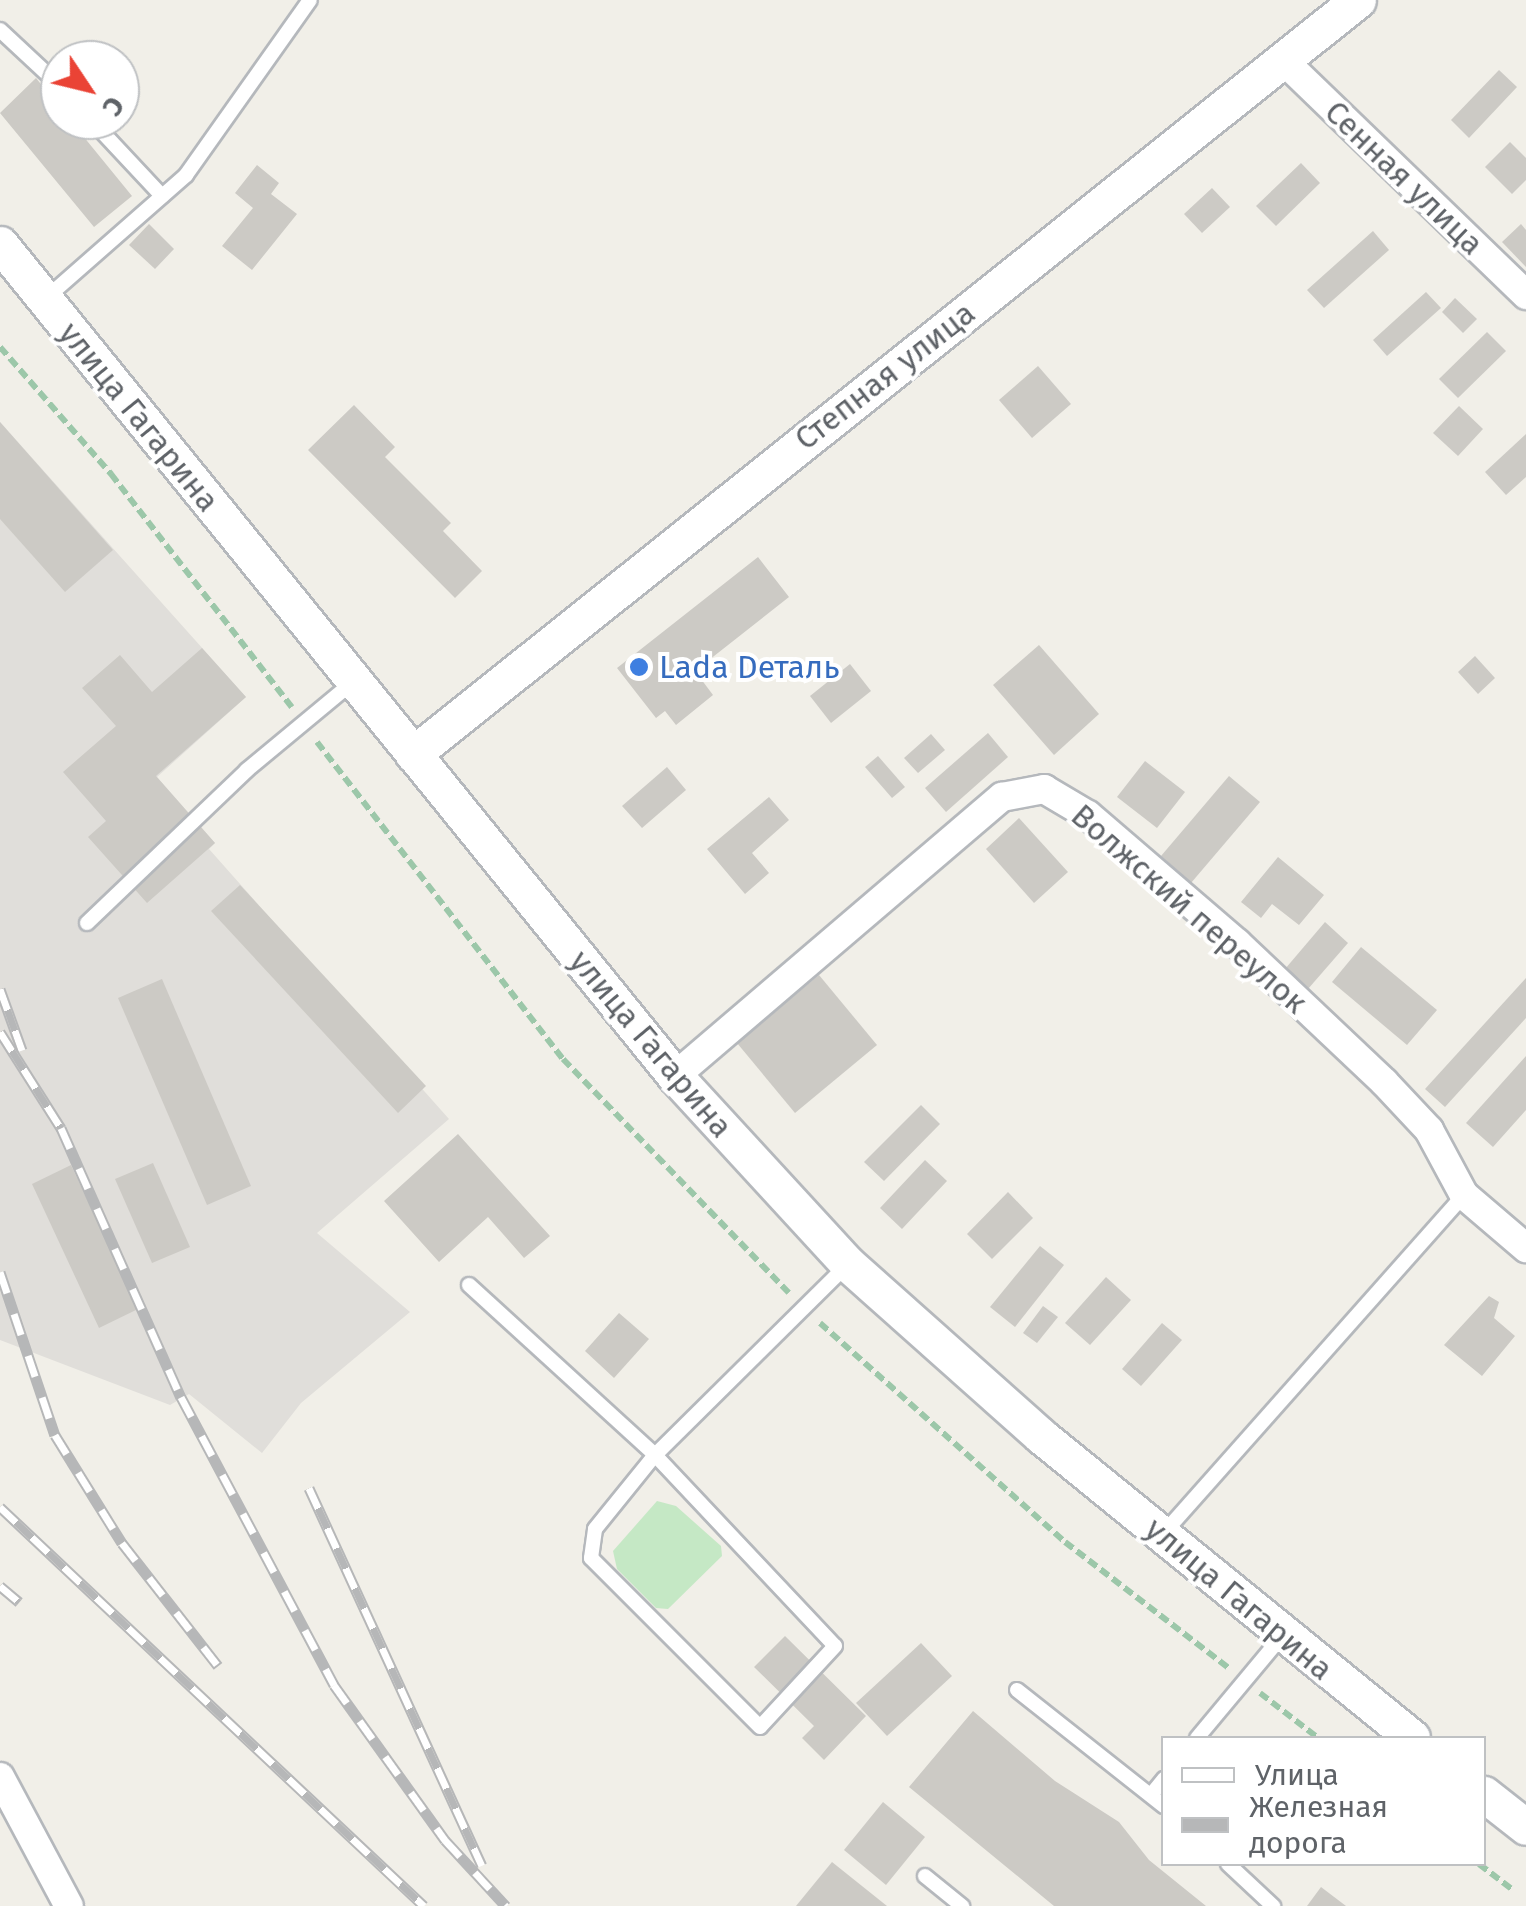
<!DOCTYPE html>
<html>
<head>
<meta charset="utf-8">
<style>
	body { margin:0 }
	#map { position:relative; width:1526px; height:1906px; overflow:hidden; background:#f1efe8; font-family:"Fira Sans",sans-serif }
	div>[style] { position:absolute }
	.industrial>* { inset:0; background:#e0deda }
	.green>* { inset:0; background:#c5e8c5 }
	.building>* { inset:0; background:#cccac5 }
	.path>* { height:6px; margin-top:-3px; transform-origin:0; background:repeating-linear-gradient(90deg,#9cc7a9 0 10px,transparent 0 15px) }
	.roads { filter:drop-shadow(2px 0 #b5b8bc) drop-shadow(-2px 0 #b5b8bc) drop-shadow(0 2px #b5b8bc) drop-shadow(0 -2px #b5b8bc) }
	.service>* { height:14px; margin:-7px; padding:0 7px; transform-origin:7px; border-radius:7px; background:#fff }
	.minor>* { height:28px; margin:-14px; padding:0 14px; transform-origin:14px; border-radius:14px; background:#fff }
	.tertiary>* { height:35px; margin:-17.5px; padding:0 17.5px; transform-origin:17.5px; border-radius:17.5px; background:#fff }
	.rail>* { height:11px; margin-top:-5.5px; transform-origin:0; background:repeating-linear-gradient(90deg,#fff 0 22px,#b6b7b8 0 44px); box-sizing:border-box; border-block:2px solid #b6b7b8 }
	.dots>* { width:28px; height:28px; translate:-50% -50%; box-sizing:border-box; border:5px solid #fff; border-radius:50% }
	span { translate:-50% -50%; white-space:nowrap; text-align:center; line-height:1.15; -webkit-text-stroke:8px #fff; paint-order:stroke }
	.street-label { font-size:32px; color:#5f6368 }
	.shop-label { font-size:32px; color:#366cbe }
	.left { translate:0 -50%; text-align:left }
	.legend { position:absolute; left:1161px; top:1736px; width:325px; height:130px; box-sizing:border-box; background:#fff; border:2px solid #bfc1c3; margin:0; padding:12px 18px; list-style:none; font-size:30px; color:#5f6368 }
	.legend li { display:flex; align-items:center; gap:20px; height:50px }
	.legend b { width:50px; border:2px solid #bfc1c3 }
	.north { position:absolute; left:40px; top:40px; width:100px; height:100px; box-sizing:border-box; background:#fff; border:2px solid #bfc1c3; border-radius:50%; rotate:125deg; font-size:28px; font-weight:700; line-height:40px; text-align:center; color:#5f6368 }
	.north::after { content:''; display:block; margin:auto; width:35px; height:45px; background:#ea4335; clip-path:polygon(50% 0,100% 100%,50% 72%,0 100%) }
</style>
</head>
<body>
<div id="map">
	<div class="industrial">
		<i style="clip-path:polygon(0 422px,246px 697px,157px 777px,215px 843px,209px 849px,449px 1119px,317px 1233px,410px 1312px,301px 1403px,262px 1453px,189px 1394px,170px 1405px,0 1340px)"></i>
	</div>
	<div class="green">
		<i style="clip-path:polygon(657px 1501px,676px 1506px,721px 1546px,722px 1556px,668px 1609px,656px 1608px,617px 1569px,613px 1551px)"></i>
	</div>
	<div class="building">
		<i style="clip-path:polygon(1499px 70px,1517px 87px,1469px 138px,1451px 120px)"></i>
		<i style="clip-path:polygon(36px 78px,60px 108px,60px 120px,70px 120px,132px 196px,94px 227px,0 113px)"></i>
		<i style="clip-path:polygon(1510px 142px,1526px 158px,1526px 180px,1512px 194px,1485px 167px)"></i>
		<i style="clip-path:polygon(1301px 163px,1320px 183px,1276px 226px,1256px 206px)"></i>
		<i style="clip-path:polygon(257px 165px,279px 183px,271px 194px,297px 214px,252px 270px,222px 246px,253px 208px,235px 193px)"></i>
		<i style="clip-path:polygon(1212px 188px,1230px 207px,1202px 233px,1184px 214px)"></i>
		<i style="clip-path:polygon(149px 224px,174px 249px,155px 269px,129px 245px)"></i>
		<i style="clip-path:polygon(1521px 224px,1526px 230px,1526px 267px,1502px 242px)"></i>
		<i style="clip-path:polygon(1373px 231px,1389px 250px,1324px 308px,1307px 290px)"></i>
		<i style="clip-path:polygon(1426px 292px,1441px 308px,1387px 356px,1373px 340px)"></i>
		<i style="clip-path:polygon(1455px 298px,1477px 319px,1463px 333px,1442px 312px)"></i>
		<i style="clip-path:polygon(1487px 332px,1506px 351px,1458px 398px,1439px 379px)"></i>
		<i style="clip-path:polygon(1038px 366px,1071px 404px,1032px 438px,999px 400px)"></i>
		<i style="clip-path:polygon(354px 405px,395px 447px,385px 457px,451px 523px,443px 531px,482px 571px,455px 598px,308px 450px)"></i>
		<i style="clip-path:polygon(1459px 406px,1483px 429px,1458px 456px,1433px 433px)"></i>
		<i style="clip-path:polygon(0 422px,113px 550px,65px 592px,0 519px)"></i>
		<i style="clip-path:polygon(1526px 434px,1526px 477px,1506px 495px,1485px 472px)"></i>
		<i style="clip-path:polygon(758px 557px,789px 597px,695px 671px,713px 695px,676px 725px,665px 711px,656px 718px,617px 668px)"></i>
		<i style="clip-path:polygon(1039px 645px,1099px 714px,1054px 755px,993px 685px)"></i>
		<i style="clip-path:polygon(202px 648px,246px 697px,156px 776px,215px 843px,147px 903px,88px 837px,106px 821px,63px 772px,116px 726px,82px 688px,120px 655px,152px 692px)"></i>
		<i style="clip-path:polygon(1475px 656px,1495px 678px,1478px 694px,1458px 672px)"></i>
		<i style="clip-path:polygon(850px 664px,871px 691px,831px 723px,810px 696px)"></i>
		<i style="clip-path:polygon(988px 733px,1008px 757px,946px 812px,925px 788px)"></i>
		<i style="clip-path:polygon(931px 734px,945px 750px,918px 773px,904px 758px)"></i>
		<i style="clip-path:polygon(878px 756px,905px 787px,892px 798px,865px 767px)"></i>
		<i style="clip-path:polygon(1145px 761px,1185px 792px,1157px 828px,1117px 797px)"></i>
		<i style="clip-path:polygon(667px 767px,686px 790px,642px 828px,622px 806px)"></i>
		<i style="clip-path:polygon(1229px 776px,1260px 802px,1191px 883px,1161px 856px)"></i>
		<i style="clip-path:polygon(769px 797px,789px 820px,752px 853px,769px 873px,745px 894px,707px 849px)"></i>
		<i style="clip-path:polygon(1019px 818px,1068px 872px,1034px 903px,986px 849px)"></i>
		<i style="clip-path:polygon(1278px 857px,1324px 895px,1299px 925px,1272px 904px,1261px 918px,1241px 902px)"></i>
		<i style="clip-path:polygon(240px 885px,426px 1086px,398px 1113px,211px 911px)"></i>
		<i style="clip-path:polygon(1325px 922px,1348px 943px,1308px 989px,1285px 969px)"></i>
		<i style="clip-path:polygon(1361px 947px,1437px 1010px,1407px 1045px,1332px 982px)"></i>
		<i style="clip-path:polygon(819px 975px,877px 1045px,795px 1113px,737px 1043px)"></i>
		<i style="clip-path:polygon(1526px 978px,1526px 1018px,1445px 1107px,1425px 1089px)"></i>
		<i style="clip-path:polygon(162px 979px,251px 1186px,207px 1205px,118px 998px)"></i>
		<i style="clip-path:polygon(1526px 1056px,1526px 1110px,1493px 1147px,1466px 1123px)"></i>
		<i style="clip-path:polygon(921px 1105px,940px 1124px,884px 1181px,864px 1162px)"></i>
		<i style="clip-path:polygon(458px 1134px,550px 1236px,524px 1258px,488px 1217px,439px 1262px,384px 1201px)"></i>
		<i style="clip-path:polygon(925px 1160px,947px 1181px,902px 1229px,880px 1208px)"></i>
		<i style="clip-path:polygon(153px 1163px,190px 1247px,152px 1263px,115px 1179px)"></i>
		<i style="clip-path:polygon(71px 1165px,138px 1309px,99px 1328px,32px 1184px)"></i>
		<i style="clip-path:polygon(1008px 1192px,1033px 1218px,992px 1259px,967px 1234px)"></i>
		<i style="clip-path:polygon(1040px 1246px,1064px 1265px,1015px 1327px,990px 1307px)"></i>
		<i style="clip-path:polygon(1106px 1277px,1131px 1300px,1090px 1345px,1065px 1323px)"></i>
		<i style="clip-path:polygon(1489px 1296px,1499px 1302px,1494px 1318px,1515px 1336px,1482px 1376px,1444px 1345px)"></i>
		<i style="clip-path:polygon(1043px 1306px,1058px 1317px,1037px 1343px,1023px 1333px)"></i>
		<i style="clip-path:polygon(619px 1313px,649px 1339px,614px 1378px,585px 1351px)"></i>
		<i style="clip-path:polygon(1162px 1323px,1182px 1340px,1141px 1386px,1122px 1369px)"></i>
		<i style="clip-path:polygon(785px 1636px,866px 1716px,824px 1760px,802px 1738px,814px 1726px,754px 1667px)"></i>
		<i style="clip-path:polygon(921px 1643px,952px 1676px,887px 1736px,856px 1703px)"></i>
		<i style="clip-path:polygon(973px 1711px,1055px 1781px,1119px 1822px,1149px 1860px,1206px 1906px,1054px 1906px,909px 1787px)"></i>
		<i style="clip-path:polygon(883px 1802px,925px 1837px,886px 1885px,844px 1850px)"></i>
		<i style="clip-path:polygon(832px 1862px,887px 1906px,796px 1906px)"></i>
		<i style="clip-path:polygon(1321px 1887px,1346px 1906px,1307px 1906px)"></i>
	</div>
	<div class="path">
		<i style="left:0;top:347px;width:169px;rotate:48.8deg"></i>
		<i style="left:111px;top:474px;width:295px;rotate:52.2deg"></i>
		<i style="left:317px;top:742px;width:401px;rotate:52.2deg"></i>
		<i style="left:563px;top:1059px;width:325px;rotate:46deg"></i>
		<i style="left:820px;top:1323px;width:329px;rotate:41.8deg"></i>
		<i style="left:1065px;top:1542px;width:208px;rotate:37.6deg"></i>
		<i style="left:1260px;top:1693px;width:73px;rotate:37.8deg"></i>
		<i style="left:1479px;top:1864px;width:43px;rotate:37.4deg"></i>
	</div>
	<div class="roads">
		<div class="service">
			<i style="left:0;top:30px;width:82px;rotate:43deg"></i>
			<i style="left:91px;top:120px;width:104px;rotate:46.9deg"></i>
			<i style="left:45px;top:299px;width:188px;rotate:-41.3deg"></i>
			<i style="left:186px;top:175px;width:214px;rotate:-54.7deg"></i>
			<i style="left:87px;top:923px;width:221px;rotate:-43.7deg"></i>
			<i style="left:247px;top:770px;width:138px;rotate:-39.7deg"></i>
			<i style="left:469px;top:1285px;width:252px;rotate:42.4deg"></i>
			<i style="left:655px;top:1455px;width:262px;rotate:46.7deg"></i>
			<i style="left:835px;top:1646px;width:110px;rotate:132.8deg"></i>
			<i style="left:760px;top:1727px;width:239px;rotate:-135deg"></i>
			<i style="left:591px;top:1558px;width:29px;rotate:-82deg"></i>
			<i style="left:595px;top:1529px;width:95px;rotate:-51deg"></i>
			<i style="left:655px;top:1455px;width:272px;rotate:-44.7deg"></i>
			<i style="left:1162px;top:1535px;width:455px;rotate:-48.4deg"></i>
			<i style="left:1017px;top:1690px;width:187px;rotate:38.3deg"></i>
			<i style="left:1197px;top:1738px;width:133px;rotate:-50.2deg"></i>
			<i style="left:1151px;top:1795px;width:21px;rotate:-51deg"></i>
			<i style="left:1228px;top:1864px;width:62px;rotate:43deg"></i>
			<i style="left:925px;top:1876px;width:48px;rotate:39deg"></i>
		</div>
		<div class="minor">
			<i style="left:1284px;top:61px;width:337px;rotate:44deg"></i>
			<i style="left:675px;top:1076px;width:430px;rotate:-40.5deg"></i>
			<i style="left:1002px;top:797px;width:43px;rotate:-10.8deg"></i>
			<i style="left:1044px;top:789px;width:51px;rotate:30.6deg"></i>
			<i style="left:1088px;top:815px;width:196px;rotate:40.7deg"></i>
			<i style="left:1237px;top:943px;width:202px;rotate:43.4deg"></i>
			<i style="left:1384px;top:1082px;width:66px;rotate:46.8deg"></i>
			<i style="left:1429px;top:1130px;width:74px;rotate:61.7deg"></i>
			<i style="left:1464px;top:1195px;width:82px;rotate:40.5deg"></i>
			<i style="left:0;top:1777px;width:146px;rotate:61.9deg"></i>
		</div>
		<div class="tertiary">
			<i style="left:0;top:244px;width:1071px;rotate:50.95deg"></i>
			<i style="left:675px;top:1076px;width:255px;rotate:47.4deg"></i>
			<i style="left:848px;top:1264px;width:259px;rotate:41.7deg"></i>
			<i style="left:1041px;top:1436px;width:478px;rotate:39.1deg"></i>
			<i style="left:413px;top:754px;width:1209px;rotate:-38.59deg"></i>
			<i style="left:1484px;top:1794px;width:53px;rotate:38.2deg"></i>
		</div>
	</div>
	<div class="rail">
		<i style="left:0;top:989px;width:65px;rotate:70.2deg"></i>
		<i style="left:0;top:1032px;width:114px;rotate:57.6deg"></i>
		<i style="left:61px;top:1128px;width:295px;rotate:66deg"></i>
		<i style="left:181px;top:1397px;width:326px;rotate:62deg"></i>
		<i style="left:334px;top:1685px;width:191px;rotate:54.4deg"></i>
		<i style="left:445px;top:1840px;width:90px;rotate:47.3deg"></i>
		<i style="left:0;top:1272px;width:172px;rotate:71.4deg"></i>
		<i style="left:55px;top:1435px;width:127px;rotate:58.2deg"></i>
		<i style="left:122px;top:1543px;width:156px;rotate:52deg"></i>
		<i style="left:309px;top:1488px;width:415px;rotate:65.4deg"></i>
		<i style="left:0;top:1507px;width:582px;rotate:43.26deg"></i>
		<i style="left:0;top:1586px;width:25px;rotate:40deg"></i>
	</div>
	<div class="dots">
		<i style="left:639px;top:667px;background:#3f7fe0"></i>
	</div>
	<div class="street-label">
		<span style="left:1404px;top:178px;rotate:44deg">Сенная улица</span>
		<span style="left:885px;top:376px;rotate:-38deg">Степная улица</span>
		<span style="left:139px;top:417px;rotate:51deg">улица Гагарина</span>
		<span style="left:1189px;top:909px;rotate:41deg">Волжский переулок</span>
		<span style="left:651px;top:1044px;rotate:50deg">улица Гагарина</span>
		<span style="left:1239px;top:1599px;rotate:40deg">улица Гагарина</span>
	</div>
	<div class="shop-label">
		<span class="left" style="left:659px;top:667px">Lada Dеталь</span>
	</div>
	<ul class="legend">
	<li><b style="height:12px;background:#fff"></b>Улица</li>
	<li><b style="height:12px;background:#b6b7b8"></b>Железная дорога</li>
	</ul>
	<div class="north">С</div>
</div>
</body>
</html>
